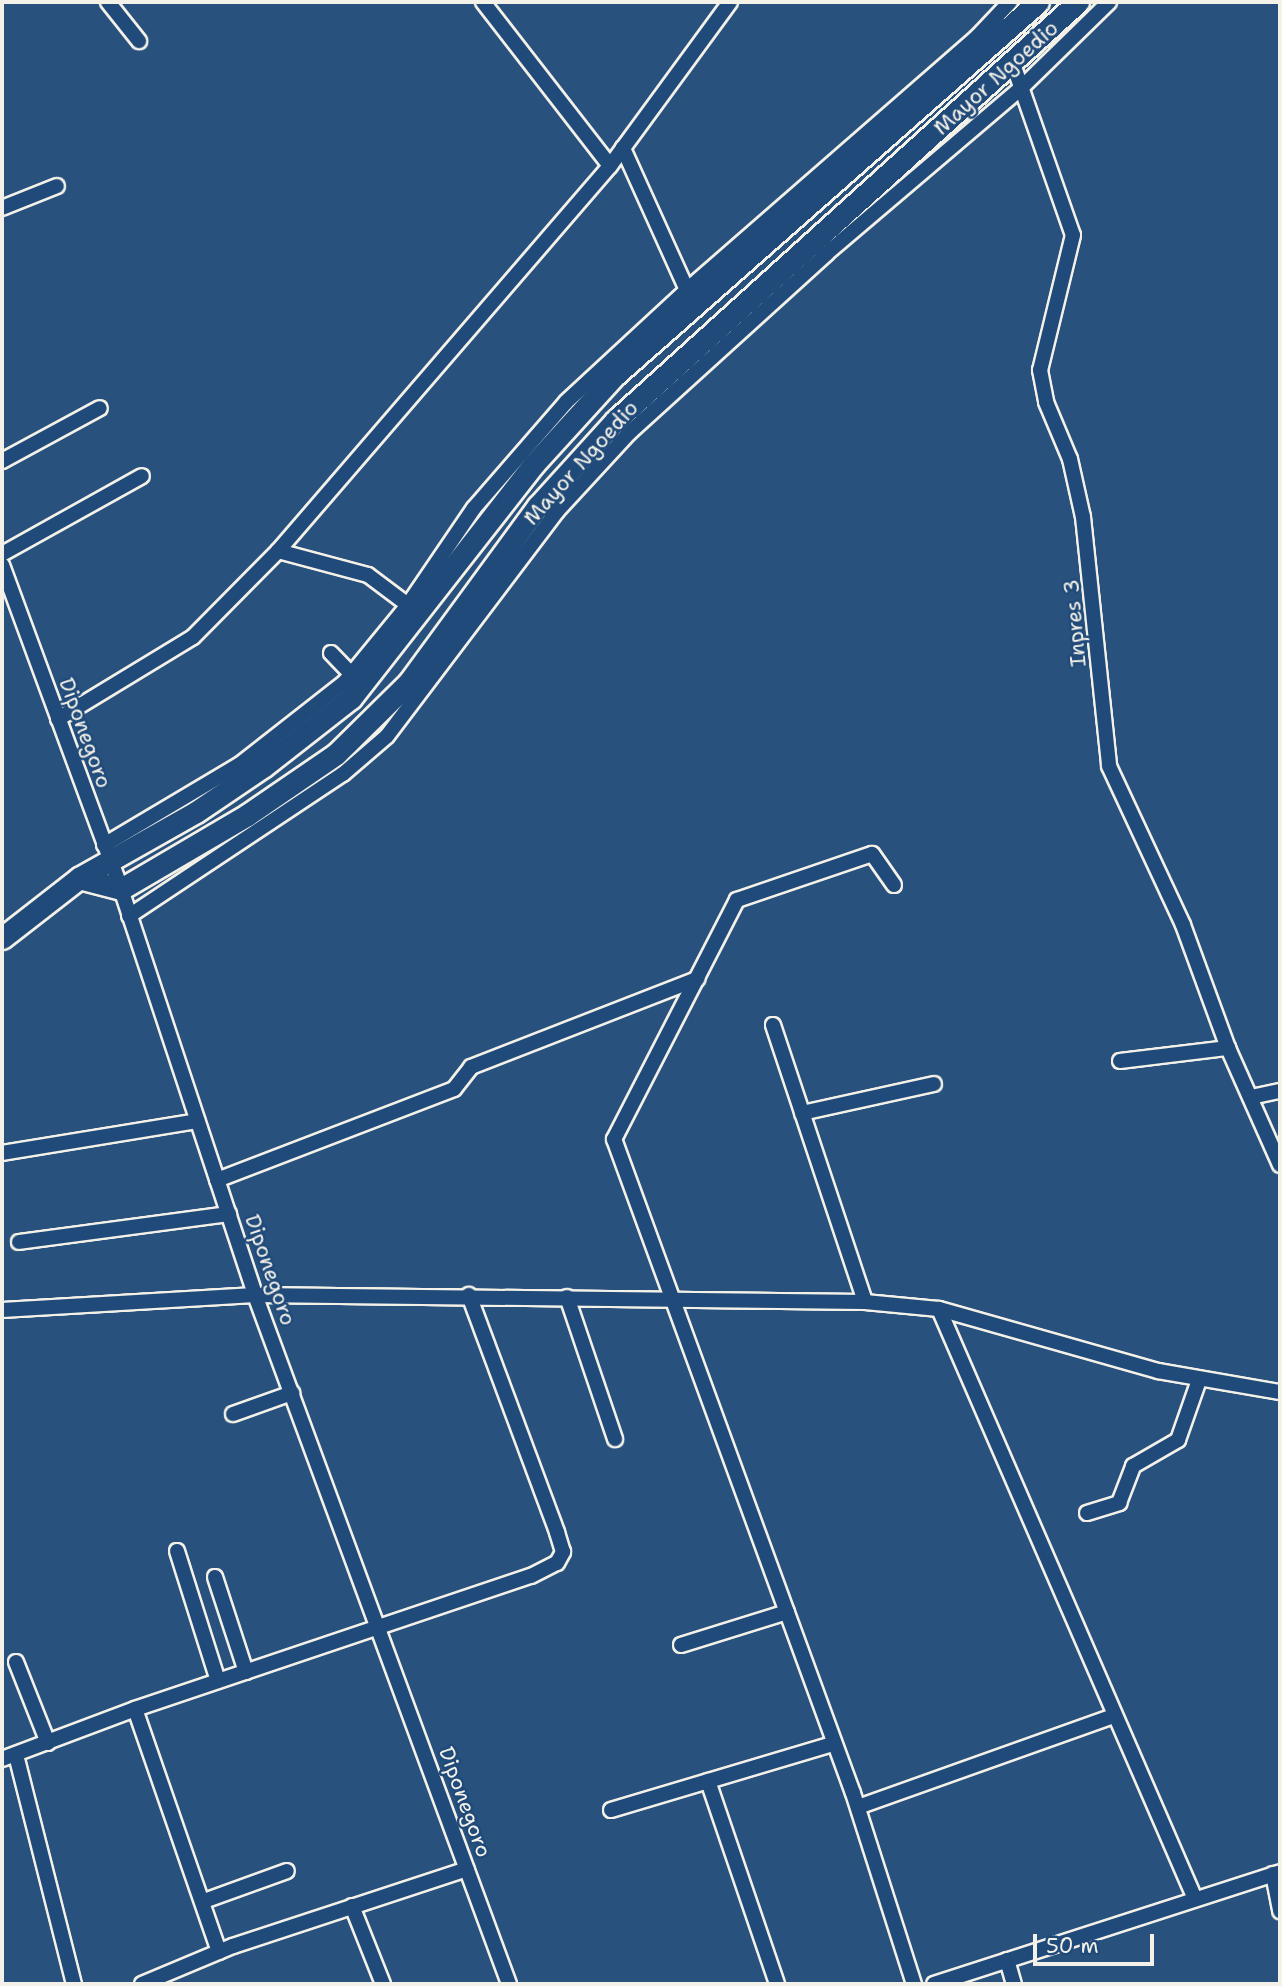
<!DOCTYPE html>
<html>
<head>
<meta charset="utf-8">
<style>
	body { margin:0 }
	#map { position:relative; width:1282px; height:1986px; overflow:hidden; background:#28517e; font-family:"Shantell Sans",sans-serif }
	div>[style] { position:absolute }
	.roads { filter:drop-shadow(2px 0 #f4f1e8) drop-shadow(-2px 0 #f4f1e8) drop-shadow(0 2px #f4f1e8) drop-shadow(0 -2px #f4f1e8) }
	.street>* { height:14px; margin:-7px; padding:0 7px; transform-origin:7px; border-radius:7px; background:#1f4a7a }
	.secondary>* { height:21px; margin:-10.5px; padding:0 10.5px; transform-origin:10.5px; border-radius:10.5px; background:#1f4a7a }
	span { translate:-50% -50%; white-space:nowrap; text-align:center; line-height:1.15; -webkit-text-stroke:5px #1f4a7a; paint-order:stroke }
	.street-label { font-size:21px; color:#f4f1e8 }
	.frame { position:absolute; inset:0; border:4px solid #f4f1e8; pointer-events:none }
	.scale { position:absolute; left:1033px; top:1934px; width:121px; height:32px; box-sizing:border-box; border:4px solid #f4f1e8; border-top:0; padding-left:9px; font-size:21px; line-height:24px; white-space:nowrap; color:#f4f1e8; -webkit-text-stroke:5px #1f4a7a; paint-order:stroke }
</style>
</head>
<body>
<div id="map">
	<div class="roads">
		<div class="street">
			<i style="left:108px;top:2px;width:50px;rotate:51.5deg"></i>
			<i style="left:483px;top:2px;width:207px;rotate:52.2deg"></i>
			<i style="left:1013px;top:64px;width:181px;rotate:70.7deg"></i>
			<i style="left:1073px;top:235px;width:139px;rotate:103.7deg"></i>
			<i style="left:1040px;top:370px;width:33px;rotate:79deg"></i>
			<i style="left:1046px;top:402px;width:62px;rotate:67.2deg"></i>
			<i style="left:1070px;top:459px;width:59px;rotate:77.4deg"></i>
			<i style="left:1083px;top:517px;width:250px;rotate:84deg"></i>
			<i style="left:1109px;top:766px;width:175px;rotate:65deg"></i>
			<i style="left:1183px;top:925px;width:131px;rotate:69.9deg"></i>
			<i style="left:1228px;top:1048px;width:128px;rotate:66deg"></i>
			<i style="left:2px;top:208px;width:59px;rotate:-21.8deg"></i>
			<i style="left:687px;top:290px;width:385px;rotate:-41.1deg"></i>
			<i style="left:977px;top:37px;width:48px;rotate:-46.7deg"></i>
			<i style="left:2px;top:461px;width:111px;rotate:-28.4deg"></i>
			<i style="left:278px;top:551px;width:93px;rotate:14.9deg"></i>
			<i style="left:368px;top:575px;width:50px;rotate:36.9deg"></i>
			<i style="left:2px;top:554px;width:160px;rotate:-29.1deg"></i>
			<i style="left:2px;top:565px;width:345px;rotate:69.8deg"></i>
			<i style="left:121px;top:889px;width:428px;rotate:71.7deg"></i>
			<i style="left:255px;top:1295px;width:734px;rotate:69.76deg"></i>
			<i style="left:331px;top:653px;width:30px;rotate:46deg"></i>
			<i style="left:58px;top:719px;width:158px;rotate:-31.3deg"></i>
			<i style="left:193px;top:637px;width:121px;rotate:-45.3deg"></i>
			<i style="left:278px;top:551px;width:508px;rotate:-49.23deg"></i>
			<i style="left:610px;top:166px;width:203px;rotate:-53.8deg"></i>
			<i style="left:104px;top:845px;width:157px;rotate:-30.7deg"></i>
			<i style="left:239px;top:765px;width:135px;rotate:-38.1deg"></i>
			<i style="left:345px;top:682px;width:99px;rotate:-50.7deg"></i>
			<i style="left:408px;top:605px;width:117px;rotate:-55.8deg"></i>
			<i style="left:474px;top:508px;width:140px;rotate:-49deg"></i>
			<i style="left:566px;top:402px;width:165px;rotate:-42.8deg"></i>
			<i style="left:687px;top:290px;width:156px;rotate:-114.3deg"></i>
			<i style="left:894px;top:885px;width:38px;rotate:-125deg"></i>
			<i style="left:872px;top:854px;width:143px;rotate:161.2deg"></i>
			<i style="left:737px;top:900px;width:269px;rotate:117.2deg"></i>
			<i style="left:614px;top:1139px;width:696px;rotate:69.93deg"></i>
			<i style="left:853px;top:1793px;width:201px;rotate:72.3deg"></i>
			<i style="left:129px;top:916px;width:257px;rotate:-33.6deg"></i>
			<i style="left:343px;top:774px;width:58px;rotate:-40.8deg"></i>
			<i style="left:387px;top:736px;width:282px;rotate:-52.9deg"></i>
			<i style="left:557px;top:511px;width:108px;rotate:-47.3deg"></i>
			<i style="left:630px;top:432px;width:265px;rotate:-42.2deg"></i>
			<i style="left:826px;top:254px;width:256px;rotate:-40.4deg"></i>
			<i style="left:1021px;top:88px;width:123px;rotate:-44.3deg"></i>
			<i style="left:773px;top:1025px;width:292px;rotate:71.6deg"></i>
			<i style="left:1120px;top:1061px;width:109px;rotate:-6.9deg"></i>
			<i style="left:1251px;top:1097px;width:30px;rotate:-12deg"></i>
			<i style="left:802px;top:1113px;width:135px;rotate:-12.4deg"></i>
			<i style="left:2px;top:1153px;width:198px;rotate:-9.3deg"></i>
			<i style="left:217px;top:1180px;width:254px;rotate:-21deg"></i>
			<i style="left:454px;top:1089px;width:28px;rotate:-52deg"></i>
			<i style="left:471px;top:1067px;width:243px;rotate:-21.3deg"></i>
			<i style="left:19px;top:1242px;width:212px;rotate:-7.6deg"></i>
			<i style="left:567px;top:1297px;width:150px;rotate:71.3deg"></i>
			<i style="left:939px;top:1309px;width:643px;rotate:66.54deg"></i>
			<i style="left:2px;top:1310px;width:253px;rotate:-3.4deg"></i>
			<i style="left:255px;top:1295px;width:610px;rotate:0.66deg"></i>
			<i style="left:865px;top:1302px;width:74px;rotate:5.4deg"></i>
			<i style="left:939px;top:1309px;width:228px;rotate:15.8deg"></i>
			<i style="left:1158px;top:1371px;width:124px;rotate:9.8deg"></i>
			<i style="left:233px;top:1414px;width:63px;rotate:-19.6deg"></i>
			<i style="left:1087px;top:1513px;width:34px;rotate:-17deg"></i>
			<i style="left:1119px;top:1503px;width:40px;rotate:-69deg"></i>
			<i style="left:1133px;top:1466px;width:52px;rotate:-30deg"></i>
			<i style="left:1178px;top:1440px;width:64px;rotate:-70.7deg"></i>
			<i style="left:177px;top:1551px;width:136px;rotate:72.5deg"></i>
			<i style="left:215px;top:1577px;width:100px;rotate:71.9deg"></i>
			<i style="left:681px;top:1645px;width:111px;rotate:-17.3deg"></i>
			<i style="left:16px;top:1662px;width:87px;rotate:68.4deg"></i>
			<i style="left:135px;top:1709px;width:257px;rotate:70.9deg"></i>
			<i style="left:16px;top:1755px;width:236px;rotate:75.8deg"></i>
			<i style="left:2px;top:1759px;width:142px;rotate:-20.6deg"></i>
			<i style="left:135px;top:1709px;width:418px;rotate:-18.6deg"></i>
			<i style="left:531px;top:1576px;width:29px;rotate:-27deg"></i>
			<i style="left:557px;top:1563px;width:13px;rotate:-61deg"></i>
			<i style="left:563px;top:1552px;width:21px;rotate:-107deg"></i>
			<i style="left:557px;top:1532px;width:253px;rotate:-110.4deg"></i>
			<i style="left:708px;top:1781px;width:214px;rotate:71.2deg"></i>
			<i style="left:858px;top:1807px;width:271px;rotate:-19.6deg"></i>
			<i style="left:611px;top:1810px;width:232px;rotate:-16.6deg"></i>
			<i style="left:1273px;top:1874px;width:38px;rotate:79deg"></i>
			<i style="left:204px;top:1901px;width:88px;rotate:-19.9deg"></i>
			<i style="left:352px;top:1906px;width:84px;rotate:68.3deg"></i>
			<i style="left:1007px;top:1960px;width:25px;rotate:74deg"></i>
			<i style="left:142px;top:1984px;width:99px;rotate:-22.7deg"></i>
			<i style="left:233px;top:1946px;width:246px;rotate:-18.2deg"></i>
			<i style="left:934px;top:1984px;width:364px;rotate:-17.9deg"></i>
		</div>
		<div class="secondary">
			<i style="left:79px;top:878px;width:43px;rotate:14.7deg"></i>
			<i style="left:121px;top:889px;width:146px;rotate:-30.4deg"></i>
			<i style="left:247px;top:815px;width:108px;rotate:-34.4deg"></i>
			<i style="left:336px;top:754px;width:103px;rotate:-44.6deg"></i>
			<i style="left:409px;top:682px;width:218px;rotate:-53.8deg"></i>
			<i style="left:538px;top:506px;width:116px;rotate:-47.8deg"></i>
			<i style="left:616px;top:420px;width:623px;rotate:-42.14deg"></i>
			<i style="left:2px;top:938px;width:98px;rotate:-37.9deg"></i>
			<i style="left:79px;top:878px;width:134px;rotate:-29.4deg"></i>
			<i style="left:196px;top:812px;width:82px;rotate:-34.1deg"></i>
			<i style="left:264px;top:766px;width:110px;rotate:-38deg"></i>
			<i style="left:351px;top:698px;width:297px;rotate:-52deg"></i>
			<i style="left:534px;top:464px;width:119px;rotate:-47.7deg"></i>
			<i style="left:614px;top:376px;width:565px;rotate:-41.41deg"></i>
		</div>
	</div>
	<div class="street-label">
		<span style="left:996px;top:78px;rotate:-42deg">Mayor Ngoedio</span>
		<span style="left:581px;top:463px;rotate:-48deg">Mayor Ngoedio</span>
		<span style="left:1075px;top:623px;rotate:-95deg">Inpres 3</span>
		<span style="left:85px;top:733px;rotate:70deg">Diponegoro</span>
		<span style="left:270px;top:1270px;rotate:71deg">Diponegoro</span>
		<span style="left:465px;top:1802px;rotate:70deg">Diponegoro</span>
	</div>
	<div class="frame"></div>
	<div class="scale">50 m</div>
</div>
</body>
</html>
